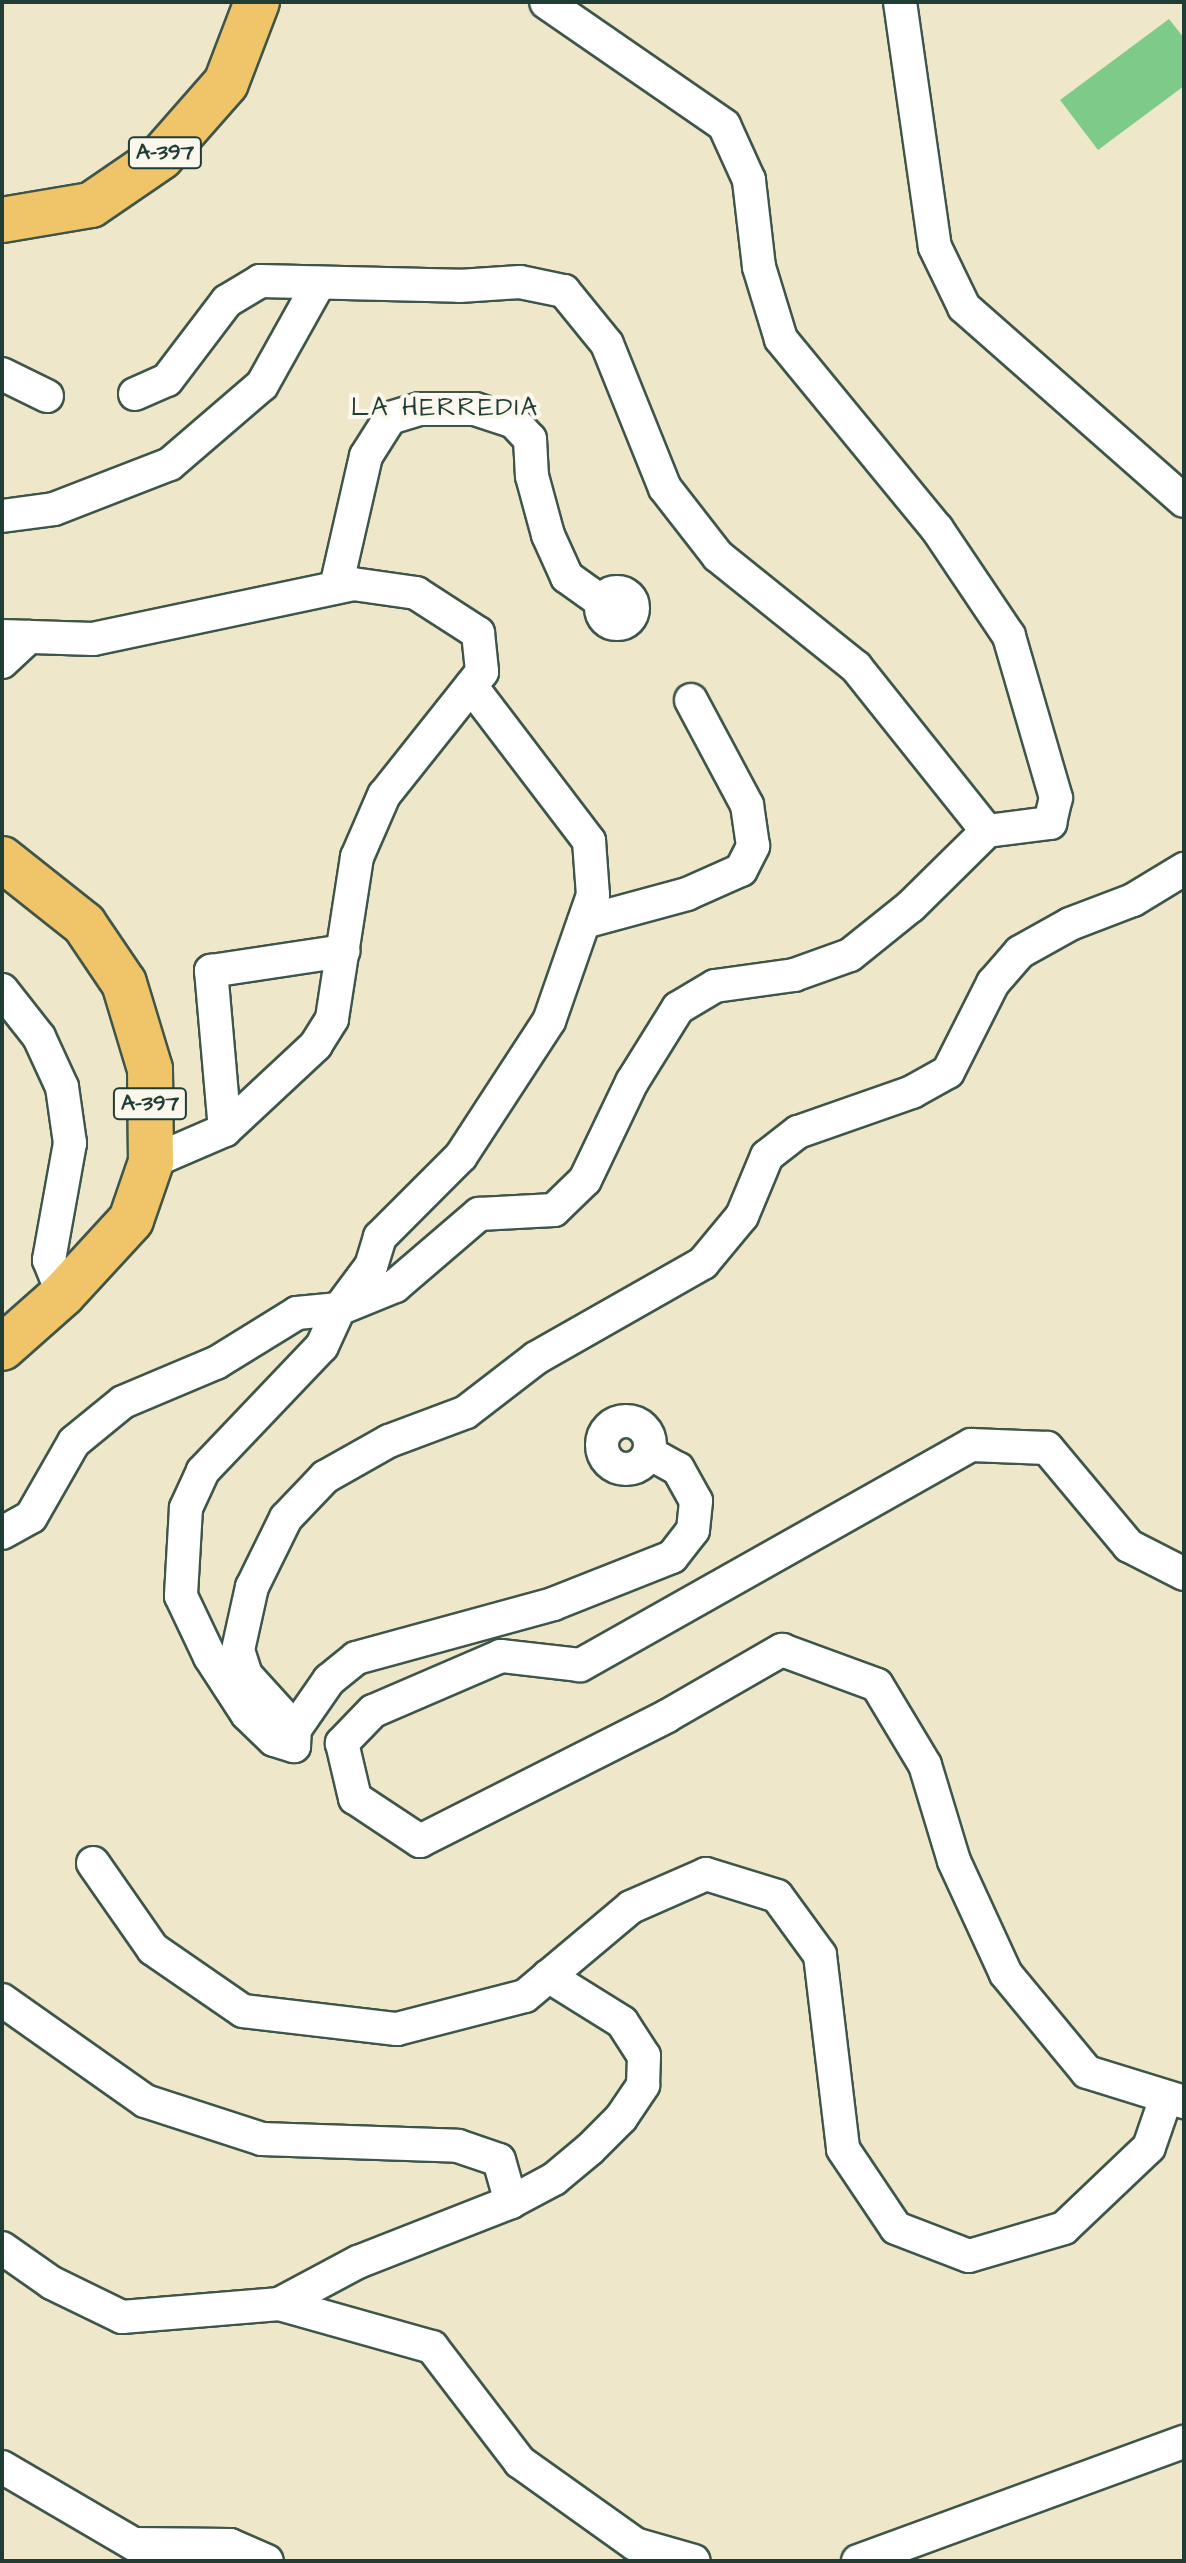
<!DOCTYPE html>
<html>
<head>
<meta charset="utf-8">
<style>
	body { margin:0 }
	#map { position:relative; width:1186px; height:2563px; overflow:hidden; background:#efe7ca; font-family:"Architects Daughter",sans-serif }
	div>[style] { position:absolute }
	.green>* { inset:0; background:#7eca89 }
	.roads { filter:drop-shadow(2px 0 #3e564a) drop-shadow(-2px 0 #3e564a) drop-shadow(0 2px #3e564a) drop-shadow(0 -2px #3e564a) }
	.street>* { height:32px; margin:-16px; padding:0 16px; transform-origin:16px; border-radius:16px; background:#fff }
	.street>.ring { margin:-16px; padding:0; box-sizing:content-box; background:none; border:32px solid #fff; border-radius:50% }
	.primary>* { height:44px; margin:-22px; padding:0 22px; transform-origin:22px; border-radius:22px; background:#f0c469 }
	span { translate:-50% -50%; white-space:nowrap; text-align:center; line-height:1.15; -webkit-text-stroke:8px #fbf7ec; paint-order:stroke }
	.shield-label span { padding:2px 6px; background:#fbf7ec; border:2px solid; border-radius:6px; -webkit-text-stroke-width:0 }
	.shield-label { font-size:22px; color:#1f3d34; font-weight:700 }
	.neighbourhood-label { font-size:26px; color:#1f3d34; letter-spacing:2px }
	.frame { position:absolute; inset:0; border:4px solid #1f3d34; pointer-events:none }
</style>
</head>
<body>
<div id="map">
	<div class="green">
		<i style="clip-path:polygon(1169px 19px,1184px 38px,1184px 86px,1098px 150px,1060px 100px)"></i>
	</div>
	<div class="roads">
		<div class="street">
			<i style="left:900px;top:2px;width:247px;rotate:81.9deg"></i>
			<i style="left:935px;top:247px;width:67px;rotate:64.2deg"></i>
			<i style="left:964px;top:307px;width:293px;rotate:41.4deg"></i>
			<i style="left:2px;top:374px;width:50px;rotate:26.1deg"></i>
			<i style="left:135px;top:394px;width:35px;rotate:-24deg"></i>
			<i style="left:167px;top:380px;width:99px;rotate:-52.8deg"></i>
			<i style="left:227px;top:301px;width:39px;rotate:-31deg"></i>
			<i style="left:260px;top:281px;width:199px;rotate:1.4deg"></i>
			<i style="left:459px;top:286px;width:61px;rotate:-3.8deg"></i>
			<i style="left:520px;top:282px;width:45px;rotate:11.6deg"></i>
			<i style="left:564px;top:291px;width:68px;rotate:50.9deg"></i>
			<i style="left:607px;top:344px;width:155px;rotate:68.1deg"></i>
			<i style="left:665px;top:488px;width:86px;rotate:52.1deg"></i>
			<i style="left:718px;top:556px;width:177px;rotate:38.8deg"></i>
			<i style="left:856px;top:667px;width:210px;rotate:51.4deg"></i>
			<i style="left:2px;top:516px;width:52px;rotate:-7.7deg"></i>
			<i style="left:54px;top:509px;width:124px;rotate:-21.2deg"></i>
			<i style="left:170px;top:464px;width:121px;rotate:-40.7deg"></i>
			<i style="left:262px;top:385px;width:117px;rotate:-60.8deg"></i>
			<i style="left:336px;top:587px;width:134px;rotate:-77.1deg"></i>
			<i style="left:366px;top:456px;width:45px;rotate:-57.7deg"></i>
			<i style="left:390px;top:418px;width:31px;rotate:-17deg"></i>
			<i style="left:420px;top:409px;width:55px"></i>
			<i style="left:475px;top:409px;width:41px;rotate:18.4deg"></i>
			<i style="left:514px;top:422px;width:23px;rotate:47deg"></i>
			<i style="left:530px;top:439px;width:37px;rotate:87deg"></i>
			<i style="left:532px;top:476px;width:61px;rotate:74.8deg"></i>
			<i style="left:548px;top:535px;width:46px;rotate:65.7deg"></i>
			<i style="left:567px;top:577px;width:43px;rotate:35.5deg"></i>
			<i class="ring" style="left:601px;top:592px;width:0;height:0"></i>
			<i style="left:2px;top:636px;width:91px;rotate:1.9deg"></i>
			<i style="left:93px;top:639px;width:266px;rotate:-11.9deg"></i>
			<i style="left:353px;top:584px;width:64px;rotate:8.1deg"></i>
			<i style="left:416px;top:593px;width:74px;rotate:32.8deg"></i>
			<i style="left:478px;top:633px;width:39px;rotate:84deg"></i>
			<i style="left:482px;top:672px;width:157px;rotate:128.5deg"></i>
			<i style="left:384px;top:795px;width:68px;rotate:113.5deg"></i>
			<i style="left:357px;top:857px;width:164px;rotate:98.8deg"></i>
			<i style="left:332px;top:1019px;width:31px;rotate:122deg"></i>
			<i style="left:316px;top:1045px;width:125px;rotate:137deg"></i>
			<i style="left:225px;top:1130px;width:81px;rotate:156.6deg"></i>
			<i style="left:2px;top:662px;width:37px;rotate:-43deg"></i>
			<i style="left:471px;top:686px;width:195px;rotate:52.7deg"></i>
			<i style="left:589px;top:841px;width:54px;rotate:85.8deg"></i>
			<i style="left:593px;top:895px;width:133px;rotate:109.2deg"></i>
			<i style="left:549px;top:1021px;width:161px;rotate:123.1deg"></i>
			<i style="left:461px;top:1156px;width:115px;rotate:135deg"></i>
			<i style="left:380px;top:1237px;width:30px;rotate:107deg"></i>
			<i style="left:371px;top:1266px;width:54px;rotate:126.7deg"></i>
			<i style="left:339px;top:1309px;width:41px;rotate:114.7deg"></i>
			<i style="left:322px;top:1346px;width:173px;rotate:133.6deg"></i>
			<i style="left:203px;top:1471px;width:41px;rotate:114.7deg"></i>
			<i style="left:186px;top:1508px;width:88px;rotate:93.3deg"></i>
			<i style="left:181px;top:1596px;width:68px;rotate:64.6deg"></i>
			<i style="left:210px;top:1657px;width:68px;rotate:57deg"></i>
			<i style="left:247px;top:1714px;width:37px;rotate:44deg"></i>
			<i style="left:274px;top:1740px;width:21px;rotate:17deg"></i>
			<i style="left:294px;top:1746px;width:17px;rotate:-87deg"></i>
			<i style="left:295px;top:1729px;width:60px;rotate:-55.2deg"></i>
			<i style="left:329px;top:1680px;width:35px;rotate:-39deg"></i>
			<i style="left:356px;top:1658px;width:204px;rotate:-15.3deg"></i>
			<i style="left:553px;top:1604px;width:128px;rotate:-21.6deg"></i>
			<i style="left:672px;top:1557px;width:34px;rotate:-52deg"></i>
			<i style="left:693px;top:1530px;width:29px;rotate:-84deg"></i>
			<i style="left:696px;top:1501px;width:37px;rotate:-119deg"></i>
			<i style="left:678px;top:1469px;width:33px;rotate:-151deg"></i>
			<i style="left:584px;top:922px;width:107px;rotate:-15.2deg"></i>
			<i style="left:687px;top:894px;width:59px;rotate:-24deg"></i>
			<i style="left:741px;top:870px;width:27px;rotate:-63deg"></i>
			<i style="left:753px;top:846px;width:41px;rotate:-98.3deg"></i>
			<i style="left:747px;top:805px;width:119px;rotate:-118.1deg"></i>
			<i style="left:2px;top:990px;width:60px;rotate:51.8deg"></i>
			<i style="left:39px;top:1037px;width:55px;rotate:65.3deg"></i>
			<i style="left:62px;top:1087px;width:57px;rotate:81.9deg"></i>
			<i style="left:70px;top:1143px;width:119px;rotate:100.2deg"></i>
			<i style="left:49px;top:1260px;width:37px;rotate:68deg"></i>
			<i style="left:225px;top:1130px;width:160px;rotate:-95deg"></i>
			<i style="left:211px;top:971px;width:134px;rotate:-8.6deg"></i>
			<i class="ring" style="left:602px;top:1421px;width:16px;height:16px"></i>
			<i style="left:2px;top:1533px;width:33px;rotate:-29deg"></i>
			<i style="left:31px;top:1517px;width:86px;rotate:-60.2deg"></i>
			<i style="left:74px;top:1442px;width:63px;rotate:-39.2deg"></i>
			<i style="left:123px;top:1402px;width:101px;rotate:-22.8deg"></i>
			<i style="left:216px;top:1363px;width:95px;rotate:-31.7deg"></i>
			<i style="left:297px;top:1313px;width:42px;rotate:-5.4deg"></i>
			<i style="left:339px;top:1309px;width:61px;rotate:-22.3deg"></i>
			<i style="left:395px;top:1286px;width:111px;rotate:-40.6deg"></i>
			<i style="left:479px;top:1214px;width:75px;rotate:-3.1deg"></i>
			<i style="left:554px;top:1210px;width:43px;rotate:-44.1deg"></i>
			<i style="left:585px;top:1180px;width:109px;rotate:-64.4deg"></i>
			<i style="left:632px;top:1082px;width:87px;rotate:-58.1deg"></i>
			<i style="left:678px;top:1008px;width:43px;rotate:-30.7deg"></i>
			<i style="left:715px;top:986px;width:80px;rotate:-7.9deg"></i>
			<i style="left:794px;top:975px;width:59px;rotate:-19.7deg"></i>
			<i style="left:850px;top:955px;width:78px;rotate:-38.8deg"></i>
			<i style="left:911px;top:906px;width:107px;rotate:-44.6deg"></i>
			<i style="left:987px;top:831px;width:64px;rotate:-7.2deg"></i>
			<i style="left:1050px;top:823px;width:26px;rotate:-77deg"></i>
			<i style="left:1056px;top:798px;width:169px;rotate:-106.2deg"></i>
			<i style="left:1009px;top:636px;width:129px;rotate:-123.9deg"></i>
			<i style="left:937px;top:529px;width:246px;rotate:-129.4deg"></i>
			<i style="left:781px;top:339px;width:75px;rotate:-107deg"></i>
			<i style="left:759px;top:267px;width:88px;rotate:-96.6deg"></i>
			<i style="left:749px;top:180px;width:60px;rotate:-114.4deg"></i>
			<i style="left:724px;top:125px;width:216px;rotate:-145.4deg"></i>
			<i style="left:1184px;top:1574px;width:62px;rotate:-153deg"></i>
			<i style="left:1129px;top:1546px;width:128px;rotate:-129.9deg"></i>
			<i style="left:1047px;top:1448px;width:76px;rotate:-177.7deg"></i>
			<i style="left:971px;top:1445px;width:449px;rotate:150.6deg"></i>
			<i style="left:580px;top:1665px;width:80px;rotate:-173.5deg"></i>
			<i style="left:501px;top:1656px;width:139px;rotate:156.7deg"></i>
			<i style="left:373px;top:1711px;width:45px;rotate:134.1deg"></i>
			<i style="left:342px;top:1743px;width:57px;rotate:76.7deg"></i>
			<i style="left:355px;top:1798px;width:78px;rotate:33.5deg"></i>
			<i style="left:420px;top:1841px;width:277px;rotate:-26.8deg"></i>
			<i style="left:667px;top:1716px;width:133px;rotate:-29.9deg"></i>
			<i style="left:782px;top:1650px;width:101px;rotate:20.2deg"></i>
			<i style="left:877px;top:1685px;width:93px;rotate:59deg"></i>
			<i style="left:925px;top:1765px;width:100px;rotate:73.2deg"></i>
			<i style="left:954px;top:1861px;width:124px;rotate:65.3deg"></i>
			<i style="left:1006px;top:1974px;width:127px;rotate:50.4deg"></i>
			<i style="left:1087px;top:2072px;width:102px;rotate:17.2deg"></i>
			<i style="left:295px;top:1729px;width:73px;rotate:-132.2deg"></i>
			<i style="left:246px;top:1675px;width:26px;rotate:-108deg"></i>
			<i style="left:238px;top:1650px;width:65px;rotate:-77.5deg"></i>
			<i style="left:252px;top:1587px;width:77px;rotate:-63.8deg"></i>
			<i style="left:286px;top:1518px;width:57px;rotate:-46.4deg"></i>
			<i style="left:325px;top:1477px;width:73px;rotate:-29.4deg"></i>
			<i style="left:389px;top:1441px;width:82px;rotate:-20.6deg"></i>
			<i style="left:466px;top:1412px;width:88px;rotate:-37.6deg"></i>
			<i style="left:536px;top:1358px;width:192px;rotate:-29.6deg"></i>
			<i style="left:703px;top:1263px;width:61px;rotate:-50.3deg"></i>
			<i style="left:742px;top:1216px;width:65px;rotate:-67.4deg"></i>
			<i style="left:767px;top:1156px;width:39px;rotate:-38deg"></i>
			<i style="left:798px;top:1132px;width:121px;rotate:-19.3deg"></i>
			<i style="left:912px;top:1092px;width:41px;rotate:-29.1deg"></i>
			<i style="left:948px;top:1072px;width:100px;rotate:-63.2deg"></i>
			<i style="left:993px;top:983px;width:41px;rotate:-48.9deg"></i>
			<i style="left:1020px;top:952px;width:57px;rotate:-29.2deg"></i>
			<i style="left:1070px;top:924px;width:67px;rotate:-20.9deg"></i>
			<i style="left:1133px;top:900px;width:60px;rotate:-31.3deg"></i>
			<i style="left:93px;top:1863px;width:105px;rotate:55.1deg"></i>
			<i style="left:153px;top:1949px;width:109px;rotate:34.6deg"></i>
			<i style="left:243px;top:2011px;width:155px;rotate:6.7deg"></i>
			<i style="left:397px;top:2029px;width:132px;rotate:-14.5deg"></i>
			<i style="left:525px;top:1996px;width:138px;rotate:-40deg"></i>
			<i style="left:631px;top:1907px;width:82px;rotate:-23.7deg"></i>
			<i style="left:706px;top:1874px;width:74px;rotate:17.2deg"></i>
			<i style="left:777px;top:1896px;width:73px;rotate:53.9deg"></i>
			<i style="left:820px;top:1955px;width:195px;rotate:83.2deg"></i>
			<i style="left:843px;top:2149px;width:95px;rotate:56.1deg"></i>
			<i style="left:896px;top:2228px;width:78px;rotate:21deg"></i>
			<i style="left:969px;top:2256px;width:99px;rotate:-16.4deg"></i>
			<i style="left:1064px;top:2228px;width:117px;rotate:-43.6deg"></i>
			<i style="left:1149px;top:2147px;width:52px;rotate:-70.9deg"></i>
			<i style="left:2px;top:2000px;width:175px;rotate:35.2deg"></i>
			<i style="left:145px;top:2101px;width:123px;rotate:18deg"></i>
			<i style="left:262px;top:2139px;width:196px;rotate:2deg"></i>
			<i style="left:458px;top:2146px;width:43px;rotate:18.9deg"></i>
			<i style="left:499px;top:2160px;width:44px;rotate:74.1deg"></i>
			<i style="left:511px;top:2202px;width:164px;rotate:158.6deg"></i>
			<i style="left:358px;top:2262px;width:89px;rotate:152deg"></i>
			<i style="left:511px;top:2202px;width:49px;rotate:-28.1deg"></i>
			<i style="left:554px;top:2179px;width:47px;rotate:-39.8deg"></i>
			<i style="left:590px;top:2149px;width:44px;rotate:-45deg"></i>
			<i style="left:621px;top:2118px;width:40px;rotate:-56deg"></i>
			<i style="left:643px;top:2085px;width:29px;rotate:-88deg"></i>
			<i style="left:644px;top:2056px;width:40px;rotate:-122.9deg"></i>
			<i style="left:622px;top:2022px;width:87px;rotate:-148.1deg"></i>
			<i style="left:2px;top:2248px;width:61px;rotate:35deg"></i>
			<i style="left:52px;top:2283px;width:78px;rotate:25.9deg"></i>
			<i style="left:122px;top:2317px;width:158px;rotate:-4.7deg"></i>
			<i style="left:279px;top:2304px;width:159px;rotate:15.7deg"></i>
			<i style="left:432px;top:2347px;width:145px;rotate:52.6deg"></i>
			<i style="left:520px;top:2462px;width:141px;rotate:35.5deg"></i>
			<i style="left:635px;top:2544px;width:61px;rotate:16.1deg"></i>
			<i style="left:2px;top:2467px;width:153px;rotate:30.3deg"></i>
			<i style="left:134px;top:2544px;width:96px;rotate:0.6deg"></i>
			<i style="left:230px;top:2545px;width:40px;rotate:23.4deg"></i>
			<i style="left:858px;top:2561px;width:347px;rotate:-20.1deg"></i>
		</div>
		<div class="primary">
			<i style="left:2px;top:220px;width:90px;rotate:-9.6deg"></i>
			<i style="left:91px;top:205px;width:85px;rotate:-34.4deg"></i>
			<i style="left:161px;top:157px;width:98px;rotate:-48.7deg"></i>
			<i style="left:226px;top:83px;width:87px;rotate:-69.1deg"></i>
			<i style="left:2px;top:859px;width:105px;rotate:38.4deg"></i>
			<i style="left:84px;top:924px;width:71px;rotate:55.9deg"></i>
			<i style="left:124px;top:983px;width:90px;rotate:73.2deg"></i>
			<i style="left:150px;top:1069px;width:93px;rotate:89.4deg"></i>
			<i style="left:151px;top:1162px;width:61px;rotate:109deg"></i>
			<i style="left:131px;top:1220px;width:100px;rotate:132.6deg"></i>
			<i style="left:63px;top:1294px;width:81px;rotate:138.5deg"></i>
		</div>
	</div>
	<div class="shield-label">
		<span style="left:165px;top:153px">A-397</span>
		<span style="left:150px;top:1104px">A-397</span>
	</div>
	<div class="neighbourhood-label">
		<span style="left:445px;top:408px">LA HERREDIA</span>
	</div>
	<div class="frame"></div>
</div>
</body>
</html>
